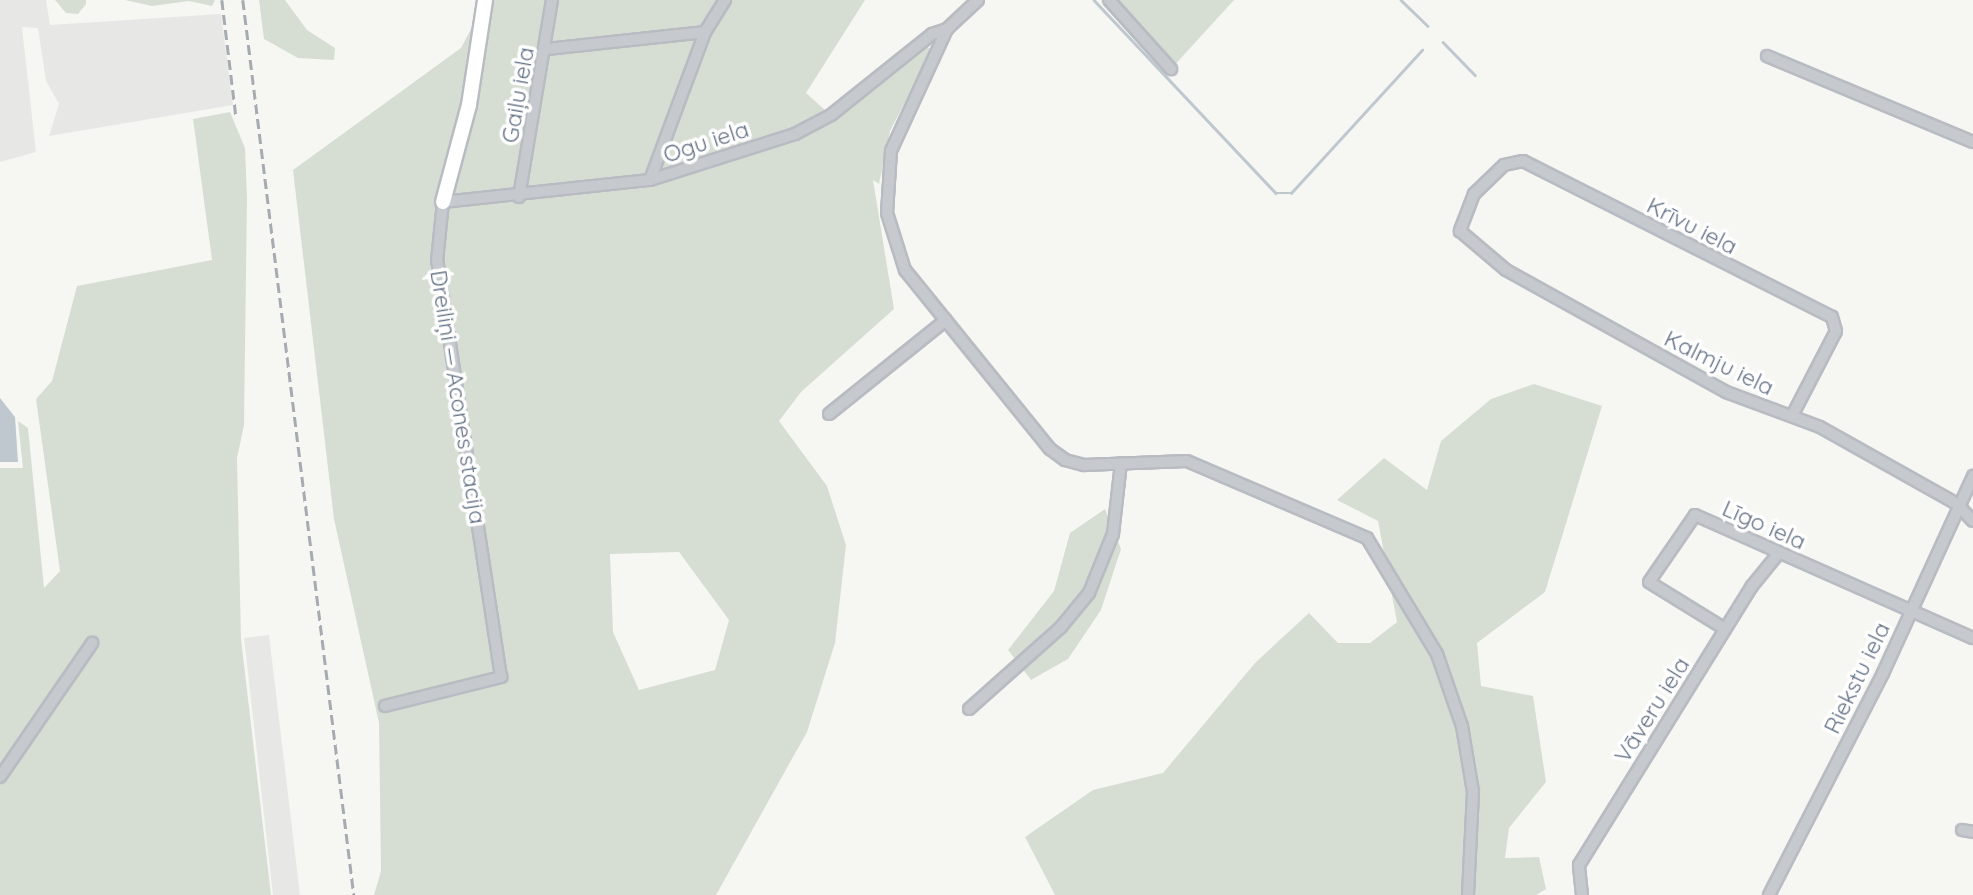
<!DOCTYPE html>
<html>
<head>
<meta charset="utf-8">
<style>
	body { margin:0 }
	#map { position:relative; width:1973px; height:895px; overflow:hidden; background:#f6f7f3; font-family:Quicksand,sans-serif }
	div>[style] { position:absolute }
	.built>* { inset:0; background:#e7e8e6 }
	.green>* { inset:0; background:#d6ded4 }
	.water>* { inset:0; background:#bfc8cf }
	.stream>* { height:2.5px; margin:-1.25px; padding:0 1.25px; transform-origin:1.25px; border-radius:1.25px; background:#bfc8cf }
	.roads { filter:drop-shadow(2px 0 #b8bcc2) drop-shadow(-2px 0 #b8bcc2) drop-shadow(0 2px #b8bcc2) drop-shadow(0 -2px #b8bcc2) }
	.street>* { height:10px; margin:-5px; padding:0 5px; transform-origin:5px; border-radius:5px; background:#c6c9cd }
	.secondary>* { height:14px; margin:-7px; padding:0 7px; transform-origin:7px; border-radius:7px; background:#fff }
	.rail>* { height:2.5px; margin-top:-1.25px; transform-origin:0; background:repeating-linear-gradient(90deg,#a6abb2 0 10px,transparent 0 15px) }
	span { translate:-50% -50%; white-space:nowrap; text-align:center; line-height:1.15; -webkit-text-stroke:7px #fff; paint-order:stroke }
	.street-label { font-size:23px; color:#647286 }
</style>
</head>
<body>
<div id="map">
	<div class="built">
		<i style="clip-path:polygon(0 0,46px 0,50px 25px,221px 14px,233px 105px,49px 136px,59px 104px,46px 81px,38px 28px,22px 27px,36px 152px,0 162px)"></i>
		<i style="clip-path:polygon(269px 635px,300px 895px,273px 895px,244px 638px)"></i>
	</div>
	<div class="green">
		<i style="clip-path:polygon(55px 0,86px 0,86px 4px,78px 14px,66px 13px)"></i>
		<i style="clip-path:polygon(125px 0,215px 0,212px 6px,189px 1px,152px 6px)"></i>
		<i style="clip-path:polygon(259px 0,285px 0,307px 30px,335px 48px,334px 60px,298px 58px,264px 39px)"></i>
		<i style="clip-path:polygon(evenodd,486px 0,865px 0,806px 93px,835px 119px,926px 46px,932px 50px,890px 131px,879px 184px,873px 180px,894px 309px,801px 392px,779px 421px,827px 486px,846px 545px,835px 643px,807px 732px,716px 895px,374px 895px,381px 871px,379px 723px,334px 519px,293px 170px,461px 48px,486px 0,679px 552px,729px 620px,715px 670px,639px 690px,613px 632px,610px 554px,679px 552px)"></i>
		<i style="clip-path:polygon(1109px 0,1234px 0,1171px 69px)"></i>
		<i style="clip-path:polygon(230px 112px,245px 148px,247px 198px,244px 425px,237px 458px,241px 639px,271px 895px,0 895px,0 468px,23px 468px,18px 421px,28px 428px,44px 588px,60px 571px,36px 399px,52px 381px,77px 286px,212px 260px,193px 119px)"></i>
		<i style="clip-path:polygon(1534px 384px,1602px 406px,1545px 592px,1477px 643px,1481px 686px,1533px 696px,1546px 782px,1509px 828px,1505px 858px,1539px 857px,1546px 889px,1536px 895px,1055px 895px,1025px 837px,1093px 790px,1163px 773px,1255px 663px,1309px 613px,1338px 643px,1370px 643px,1397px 622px,1378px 521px,1337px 500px,1384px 458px,1427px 490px,1441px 441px,1491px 399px)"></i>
		<i style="clip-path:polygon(1105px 509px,1121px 549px,1101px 610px,1068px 659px,1031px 680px,1008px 650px,1054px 591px,1070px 533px)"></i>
	</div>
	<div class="water">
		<i style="clip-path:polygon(0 398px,15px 417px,18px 462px,0 462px)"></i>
	</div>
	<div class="stream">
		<i style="left:1094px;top:0;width:265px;rotate:46.7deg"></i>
		<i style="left:1276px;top:193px;width:15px"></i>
		<i style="left:1291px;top:193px;width:194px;rotate:-47.5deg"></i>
		<i style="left:1401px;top:0;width:37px;rotate:44deg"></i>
		<i style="left:1443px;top:42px;width:46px;rotate:45.9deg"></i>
	</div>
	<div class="roads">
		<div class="street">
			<i style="left:978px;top:0;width:42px;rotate:136.9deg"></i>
			<i style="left:947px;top:29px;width:134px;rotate:114.7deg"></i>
			<i style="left:891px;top:151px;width:62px;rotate:93.7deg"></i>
			<i style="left:887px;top:213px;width:60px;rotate:72.5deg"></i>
			<i style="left:905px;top:270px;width:230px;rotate:51deg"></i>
			<i style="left:1050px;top:449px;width:19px;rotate:36deg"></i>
			<i style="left:1065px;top:460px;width:20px;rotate:15deg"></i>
			<i style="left:1084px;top:465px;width:103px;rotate:-2.2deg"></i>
			<i style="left:1187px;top:461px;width:196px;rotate:23.2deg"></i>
			<i style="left:1367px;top:538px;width:135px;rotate:58.9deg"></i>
			<i style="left:1437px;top:654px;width:76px;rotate:70.9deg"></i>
			<i style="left:1462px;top:726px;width:67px;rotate:80.5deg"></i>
			<i style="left:1473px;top:792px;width:103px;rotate:92.8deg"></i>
			<i style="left:1109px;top:0;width:93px;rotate:48.1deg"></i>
			<i style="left:547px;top:49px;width:159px;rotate:-6.1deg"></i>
			<i style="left:1767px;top:56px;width:223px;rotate:22.7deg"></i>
			<i style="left:650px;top:180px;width:158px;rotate:-69.6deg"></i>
			<i style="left:705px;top:32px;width:38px;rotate:-58deg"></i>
			<i style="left:519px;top:197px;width:200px;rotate:-80.5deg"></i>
			<i style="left:829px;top:414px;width:150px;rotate:-38.8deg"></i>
			<i style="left:1793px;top:414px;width:93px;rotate:-62.6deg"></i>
			<i style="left:1836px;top:331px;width:15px;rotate:-106deg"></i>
			<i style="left:1832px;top:317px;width:346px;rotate:-153.2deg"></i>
			<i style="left:1523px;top:161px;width:19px;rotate:168deg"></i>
			<i style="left:1504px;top:165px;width:42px;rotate:136deg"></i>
			<i style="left:1474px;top:194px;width:40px;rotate:111deg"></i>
			<i style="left:1460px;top:231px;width:60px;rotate:40.3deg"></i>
			<i style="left:1506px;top:270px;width:252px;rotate:29deg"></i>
			<i style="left:1726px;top:392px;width:100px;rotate:20.4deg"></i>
			<i style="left:1820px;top:427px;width:157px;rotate:29.3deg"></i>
			<i style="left:1957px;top:504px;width:23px;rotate:47deg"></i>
			<i style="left:1725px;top:629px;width:89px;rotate:-148.3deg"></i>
			<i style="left:1649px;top:582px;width:81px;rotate:-55.5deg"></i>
			<i style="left:1695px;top:515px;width:304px;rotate:23.9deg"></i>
			<i style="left:385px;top:706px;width:120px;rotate:-14deg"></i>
			<i style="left:501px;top:677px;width:421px;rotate:-98.7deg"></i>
			<i style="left:437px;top:261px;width:59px;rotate:-84.2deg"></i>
			<i style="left:443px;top:202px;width:208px;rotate:-6.1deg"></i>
			<i style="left:650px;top:180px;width:152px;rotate:-17.6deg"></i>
			<i style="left:795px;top:134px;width:41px;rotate:-27.8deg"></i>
			<i style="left:831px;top:115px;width:129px;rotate:-38.7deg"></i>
			<i style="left:932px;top:34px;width:16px;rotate:-18deg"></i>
			<i style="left:969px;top:709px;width:123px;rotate:-41.7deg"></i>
			<i style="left:1061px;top:627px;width:44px;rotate:-50.5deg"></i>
			<i style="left:1089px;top:593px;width:64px;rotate:-67.9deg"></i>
			<i style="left:1113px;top:534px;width:71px;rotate:-83.6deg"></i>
			<i style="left:0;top:777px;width:163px;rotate:-55.5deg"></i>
			<i style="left:1962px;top:830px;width:11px;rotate:10deg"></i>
			<i style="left:1582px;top:895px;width:30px;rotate:-96deg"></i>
			<i style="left:1579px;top:865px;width:328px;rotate:-58.2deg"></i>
			<i style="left:1752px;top:586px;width:41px;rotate:-50.9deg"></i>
			<i style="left:1769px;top:895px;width:250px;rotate:-62.8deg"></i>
			<i style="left:1883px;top:673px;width:217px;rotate:-65.4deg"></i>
		</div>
		<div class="secondary">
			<i style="left:443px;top:202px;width:100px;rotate:-75deg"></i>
			<i style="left:469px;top:105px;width:106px;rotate:-81.3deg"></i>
		</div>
	</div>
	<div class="rail">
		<i style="left:222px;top:0;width:117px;rotate:83.1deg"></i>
		<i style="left:243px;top:0;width:902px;rotate:82.93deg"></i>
	</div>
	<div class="street-label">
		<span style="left:518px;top:95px;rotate:-80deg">Gaiļu iela</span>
		<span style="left:706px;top:142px;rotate:-18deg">Ogu iela</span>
		<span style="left:1692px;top:226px;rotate:27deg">Krīvu iela</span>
		<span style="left:1719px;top:363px;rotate:26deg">Kalmju iela</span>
		<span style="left:458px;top:397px;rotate:81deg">Dreiliņi — Acones stacija</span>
		<span style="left:1764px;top:525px;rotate:24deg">Līgo iela</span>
		<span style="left:1857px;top:678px;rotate:-64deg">Riekstu iela</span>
		<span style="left:1652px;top:710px;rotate:-58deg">Vāveru iela</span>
	</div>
</div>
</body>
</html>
